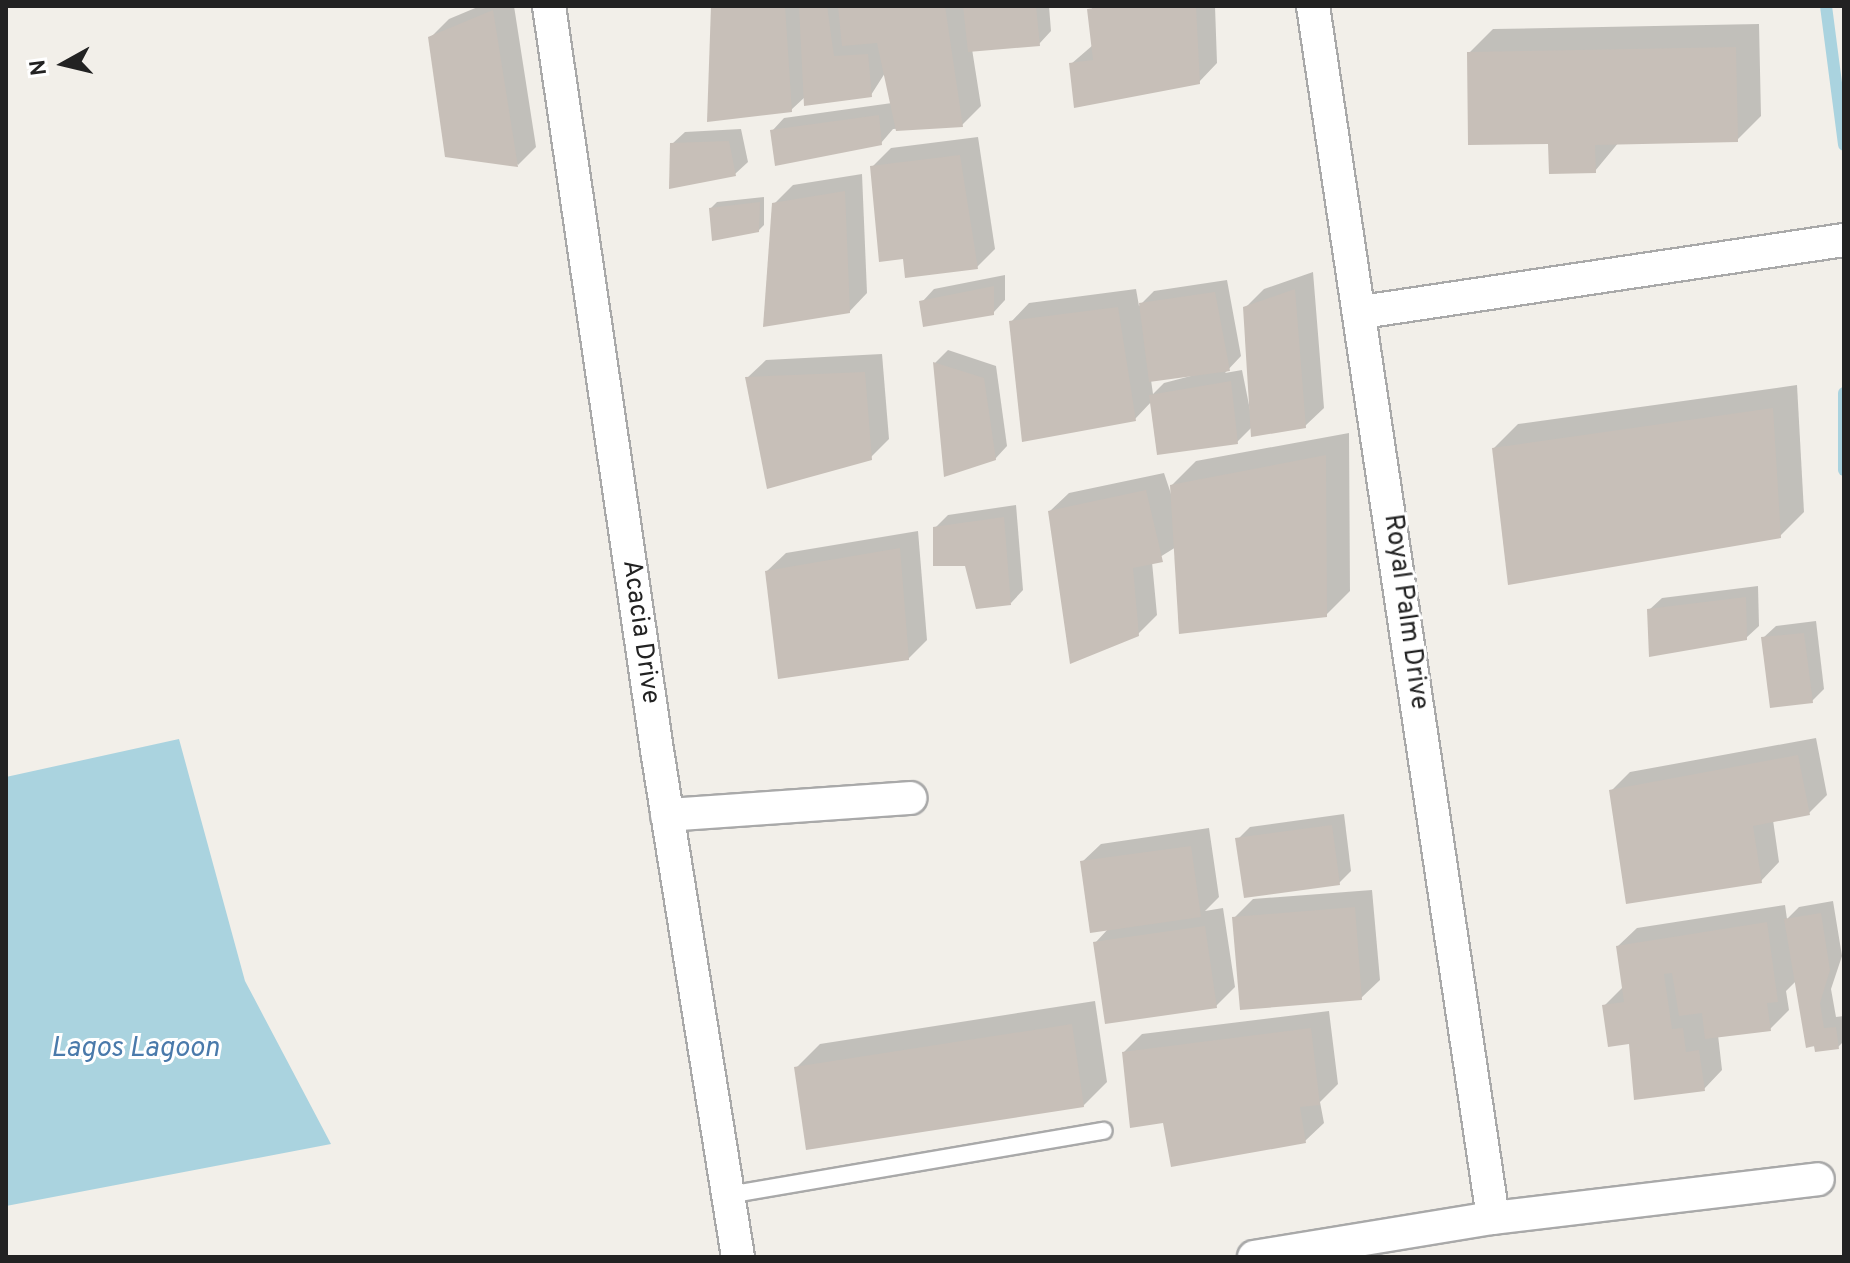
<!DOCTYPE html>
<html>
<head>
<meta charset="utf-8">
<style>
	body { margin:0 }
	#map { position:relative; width:1850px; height:1263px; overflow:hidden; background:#f2efe9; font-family:Overpass,sans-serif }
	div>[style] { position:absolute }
	.water>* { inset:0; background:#aad3df }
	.shadow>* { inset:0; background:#0003 }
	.stream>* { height:12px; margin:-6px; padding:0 6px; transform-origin:6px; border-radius:6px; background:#aad3df }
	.building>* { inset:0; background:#c7bfb8 }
	.roads { filter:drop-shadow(2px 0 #a9a9a9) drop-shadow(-2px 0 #a9a9a9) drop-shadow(0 2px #a9a9a9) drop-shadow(0 -2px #a9a9a9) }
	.service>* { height:16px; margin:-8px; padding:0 8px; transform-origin:8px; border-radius:8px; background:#fff }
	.minor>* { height:32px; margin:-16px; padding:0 16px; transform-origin:16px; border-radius:16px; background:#fff }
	span { translate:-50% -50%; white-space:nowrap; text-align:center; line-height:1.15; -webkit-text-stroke:6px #fff; paint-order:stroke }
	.street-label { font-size:26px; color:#222 }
	.water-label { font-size:28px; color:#4a7aab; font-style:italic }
	.frame { position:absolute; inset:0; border:8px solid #222; pointer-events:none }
	.north { position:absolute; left:24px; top:24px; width:80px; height:80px; -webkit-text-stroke:6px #fff; paint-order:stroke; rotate:262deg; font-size:22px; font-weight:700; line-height:32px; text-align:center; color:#222 }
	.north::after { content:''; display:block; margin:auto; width:28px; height:36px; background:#222; clip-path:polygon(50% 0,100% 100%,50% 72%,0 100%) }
</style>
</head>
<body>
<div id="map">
	<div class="water">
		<i style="clip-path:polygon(179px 739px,245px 981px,331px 1144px,6px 1206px,6px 777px)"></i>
	</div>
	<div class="shadow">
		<i style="clip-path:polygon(480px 6px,514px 6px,536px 147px,518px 165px,430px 38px,449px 19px)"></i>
		<i style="clip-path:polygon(713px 6px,1049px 6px,1051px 31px,1039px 44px,972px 49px,981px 106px,962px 125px,893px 129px,881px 143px,772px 131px,784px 118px,892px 103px,885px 73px,871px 95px,806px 96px,791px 110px)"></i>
		<i style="clip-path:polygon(1092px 6px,1215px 6px,1217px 63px,1199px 82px,1071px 64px,1093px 45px)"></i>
		<i style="clip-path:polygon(1759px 24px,1761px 116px,1737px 140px,1619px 142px,1595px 171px,1550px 142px,1469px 53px,1493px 29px)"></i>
		<i style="clip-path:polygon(741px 129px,748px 162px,735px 174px,672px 144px,685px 132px)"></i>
		<i style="clip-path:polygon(978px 137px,995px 249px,977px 267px,904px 256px,872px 167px,891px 148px)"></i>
		<i style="clip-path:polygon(862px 174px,867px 293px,849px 312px,774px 204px,793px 185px)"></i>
		<i style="clip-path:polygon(764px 197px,764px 225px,758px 231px,711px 208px,717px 202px)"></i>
		<i style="clip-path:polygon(evenodd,1313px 272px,1324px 408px,1305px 426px,1252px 427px,1237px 442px,1152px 401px,1135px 419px,1011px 322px,1029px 303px,1136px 289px,1139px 306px,1154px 291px,1227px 280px,1241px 356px,1225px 373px,1242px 370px,1251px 415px,1245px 308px,1264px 289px,1313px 272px,1206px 372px,1164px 383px,1153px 394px,1151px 380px,1206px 372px)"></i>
		<i style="clip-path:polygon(1005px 275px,1005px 300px,993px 313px,922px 302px,934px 289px)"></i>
		<i style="clip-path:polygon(948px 350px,996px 366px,1007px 446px,995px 459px,946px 474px,935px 363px)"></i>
		<i style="clip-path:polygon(882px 354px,889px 439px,870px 458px,747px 378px,766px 360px)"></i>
		<i style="clip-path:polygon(1797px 385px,1804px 512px,1780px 536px,1494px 448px,1518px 424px)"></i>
		<i style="clip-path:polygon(1349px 433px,1350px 591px,1326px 615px,1176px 547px,1152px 562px,1157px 615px,1138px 634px,1050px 511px,1069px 493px,1164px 473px,1173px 500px,1172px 485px,1196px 461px)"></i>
		<i style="clip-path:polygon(1016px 505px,1023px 590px,1011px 603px,935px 528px,948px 515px)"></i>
		<i style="clip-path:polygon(918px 531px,927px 640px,908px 659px,767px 571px,786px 553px)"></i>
		<i style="clip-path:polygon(1758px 586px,1759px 626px,1746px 638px,1649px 610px,1662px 598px)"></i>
		<i style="clip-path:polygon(1816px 621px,1824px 689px,1812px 701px,1763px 638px,1776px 626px)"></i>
		<i style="clip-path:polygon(1816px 738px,1827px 795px,1809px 813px,1773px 820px,1779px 862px,1761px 881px,1611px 791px,1630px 772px)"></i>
		<i style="clip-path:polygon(1344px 814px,1351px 871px,1339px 883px,1238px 839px,1250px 827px)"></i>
		<i style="clip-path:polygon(1209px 828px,1219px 897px,1205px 911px,1223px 908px,1235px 987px,1216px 1006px,1095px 943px,1109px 928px,1082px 862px,1101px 844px)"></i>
		<i style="clip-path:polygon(1372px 890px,1380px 980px,1361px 998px,1234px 918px,1253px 899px)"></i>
		<i style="clip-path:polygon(1833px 901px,1842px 956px,1831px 989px,1836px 1017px,1844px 1016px,1844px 1041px,1838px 1047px,1808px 1046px,1797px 980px,1786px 991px,1789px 1010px,1770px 1029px,1718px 1035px,1722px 1070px,1704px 1089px,1631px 1042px,1604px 1006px,1624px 986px,1618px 946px,1637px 928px,1785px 905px,1787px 919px,1799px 907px)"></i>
		<i style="clip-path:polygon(1095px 1001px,1107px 1082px,1083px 1106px,796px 1068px,820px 1044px)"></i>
		<i style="clip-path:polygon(1329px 1011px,1338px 1084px,1320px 1102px,1324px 1123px,1305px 1141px,1165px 1121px,1124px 1052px,1142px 1034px)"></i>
	</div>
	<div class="stream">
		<i style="left:1826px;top:6px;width:140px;rotate:82.6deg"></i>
		<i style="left:1844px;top:393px;width:77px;rotate:90deg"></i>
	</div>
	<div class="building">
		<i style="clip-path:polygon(711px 6px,785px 6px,792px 112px,707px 122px)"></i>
		<i style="clip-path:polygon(799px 6px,827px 6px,834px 56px,868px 54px,872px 97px,804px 106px)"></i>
		<i style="clip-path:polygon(838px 6px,945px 6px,963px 127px,896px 131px,877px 43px,842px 46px)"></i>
		<i style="clip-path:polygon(963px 6px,1036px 6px,1040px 46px,968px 52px)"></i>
		<i style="clip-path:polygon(1109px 6px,1196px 6px,1200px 84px,1074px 108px,1069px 63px,1093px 60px,1087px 9px)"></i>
		<i style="clip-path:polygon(493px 10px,518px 167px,445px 157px,428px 37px)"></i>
		<i style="clip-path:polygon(1736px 47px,1738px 142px,1595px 145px,1596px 173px,1549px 174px,1548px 144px,1468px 145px,1467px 52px)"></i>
		<i style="clip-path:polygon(879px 115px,882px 145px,775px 166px,770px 130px)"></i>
		<i style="clip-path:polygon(729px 141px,736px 176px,669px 189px,670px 143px)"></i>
		<i style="clip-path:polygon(960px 155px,978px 269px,905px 278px,903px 259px,879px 262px,870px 166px)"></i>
		<i style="clip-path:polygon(845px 191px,850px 313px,763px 327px,772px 203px)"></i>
		<i style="clip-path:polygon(760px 202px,759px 232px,712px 241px,709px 208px)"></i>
		<i style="clip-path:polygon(994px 286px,994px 315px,923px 327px,919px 301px)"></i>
		<i style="clip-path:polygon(1295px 289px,1306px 428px,1251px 437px,1243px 307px)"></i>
		<i style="clip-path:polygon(1215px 292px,1230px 371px,1149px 382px,1139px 303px)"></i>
		<i style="clip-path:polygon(1118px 307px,1136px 421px,1022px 442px,1009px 321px)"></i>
		<i style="clip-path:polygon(933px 362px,984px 378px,996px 460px,944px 477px)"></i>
		<i style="clip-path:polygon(865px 372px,872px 460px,767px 489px,745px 377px)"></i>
		<i style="clip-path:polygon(1231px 381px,1238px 444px,1157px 455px,1149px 395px)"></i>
		<i style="clip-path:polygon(1773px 408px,1781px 538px,1508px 585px,1492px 448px)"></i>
		<i style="clip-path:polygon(1326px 455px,1327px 617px,1179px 634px,1170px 485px)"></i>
		<i style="clip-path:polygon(1146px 490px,1163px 562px,1133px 568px,1139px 636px,1070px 664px,1048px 511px)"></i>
		<i style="clip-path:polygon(1004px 517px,1011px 605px,976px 609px,965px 566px,933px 566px,933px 527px)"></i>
		<i style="clip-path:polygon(900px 548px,909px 660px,778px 679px,765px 571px)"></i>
		<i style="clip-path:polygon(1746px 597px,1747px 640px,1649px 657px,1647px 609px)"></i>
		<i style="clip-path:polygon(1804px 633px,1813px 703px,1770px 708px,1761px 637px)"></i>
		<i style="clip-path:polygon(1798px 755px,1810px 815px,1753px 826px,1762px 883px,1626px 904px,1609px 790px)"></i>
		<i style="clip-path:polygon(1332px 825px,1340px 885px,1244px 898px,1235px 838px)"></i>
		<i style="clip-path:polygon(1191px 846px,1201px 917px,1090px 933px,1080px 861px)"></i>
		<i style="clip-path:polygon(1355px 907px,1362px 1000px,1240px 1010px,1232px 917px)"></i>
		<i style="clip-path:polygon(1821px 913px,1830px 970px,1820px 1003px,1824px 1028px,1836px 1027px,1839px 1049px,1815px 1052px,1814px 1046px,1806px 1048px,1784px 919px)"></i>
		<i style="clip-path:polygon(1767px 922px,1778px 1002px,1767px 1003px,1771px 1031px,1705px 1039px,1702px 1013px,1679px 1016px,1672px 973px,1664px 974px,1672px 1029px,1683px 1028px,1686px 1052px,1699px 1050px,1705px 1091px,1634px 1100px,1629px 1044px,1608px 1047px,1602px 1005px,1624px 1002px,1616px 946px)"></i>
		<i style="clip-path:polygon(1205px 926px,1217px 1008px,1105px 1024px,1093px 942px)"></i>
		<i style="clip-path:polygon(1072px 1024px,1084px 1107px,806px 1150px,794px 1067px)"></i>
		<i style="clip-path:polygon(1311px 1028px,1320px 1105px,1300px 1107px,1306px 1143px,1171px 1167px,1163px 1123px,1130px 1128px,1122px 1052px)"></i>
	</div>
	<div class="roads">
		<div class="service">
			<i style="left:728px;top:1195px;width:381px;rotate:-9.7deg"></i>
		</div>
		<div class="minor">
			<i style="left:549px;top:6px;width:752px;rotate:81.74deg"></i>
			<i style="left:657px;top:750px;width:513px;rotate:80.92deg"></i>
			<i style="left:1313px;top:6px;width:1225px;rotate:81.55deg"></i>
			<i style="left:1362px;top:312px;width:487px;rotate:-8.5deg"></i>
			<i style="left:667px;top:815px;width:244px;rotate:-4deg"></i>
			<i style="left:1254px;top:1257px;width:242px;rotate:-9.3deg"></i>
			<i style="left:1493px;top:1218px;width:327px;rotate:-6.8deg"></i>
		</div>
	</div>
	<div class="street-label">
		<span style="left:1405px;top:612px;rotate:82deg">Royal Palm Drive</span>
		<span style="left:640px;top:632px;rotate:82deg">Acacia Drive</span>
	</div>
	<div class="water-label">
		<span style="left:135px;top:1049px">Lagos Lagoon</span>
	</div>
	<div class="frame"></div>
	<div class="north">N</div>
</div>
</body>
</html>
